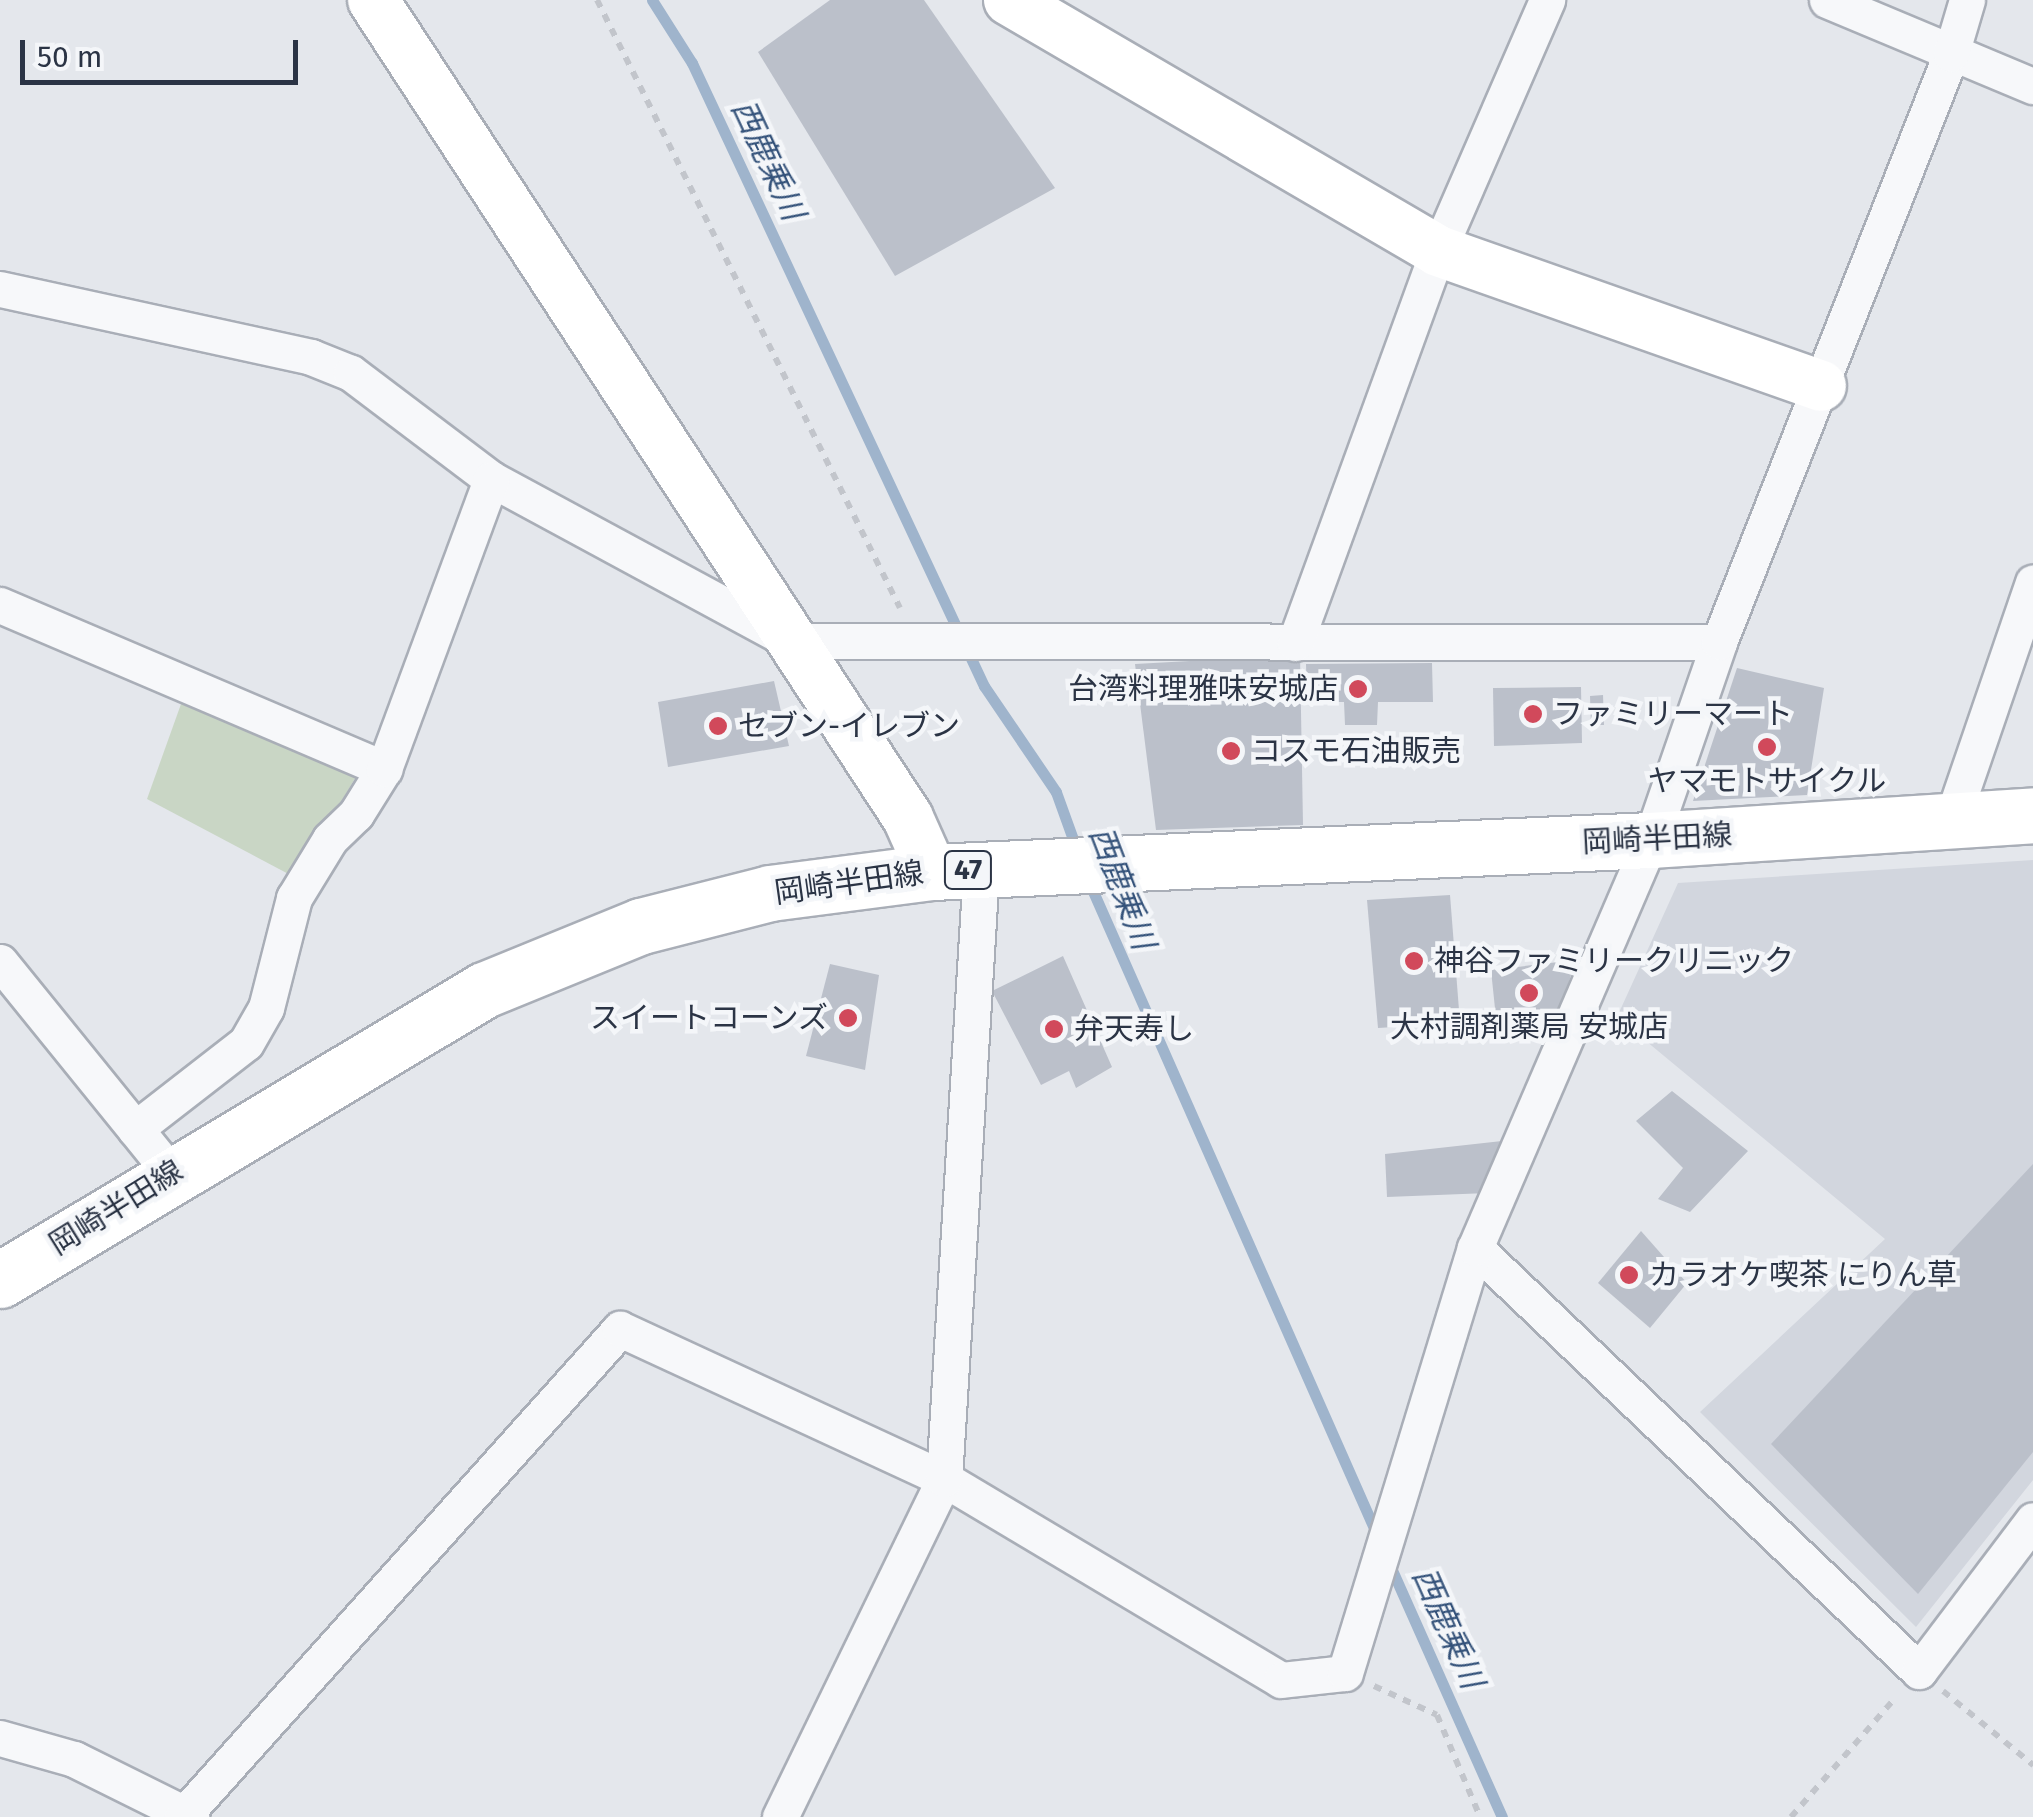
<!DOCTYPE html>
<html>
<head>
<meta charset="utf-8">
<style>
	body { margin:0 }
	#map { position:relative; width:2033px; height:1817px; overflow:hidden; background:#e4e7ec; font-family:"Fira Sans","Noto Sans JP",sans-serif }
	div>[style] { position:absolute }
	.built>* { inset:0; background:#d2d6de }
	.green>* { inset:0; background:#c9d6c5 }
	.stream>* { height:11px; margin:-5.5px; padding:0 5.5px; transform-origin:5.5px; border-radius:5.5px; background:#9fb4cc }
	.building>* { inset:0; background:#bbc0ca }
	.path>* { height:6px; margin-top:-3px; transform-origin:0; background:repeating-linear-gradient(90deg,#c2c5cb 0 8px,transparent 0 16px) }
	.roads { filter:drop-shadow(2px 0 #a9aeb7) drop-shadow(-2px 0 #a9aeb7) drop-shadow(0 2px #a9aeb7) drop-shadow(0 -2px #a9aeb7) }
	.street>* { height:35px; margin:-17.5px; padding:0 17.5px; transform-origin:17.5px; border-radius:17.5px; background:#f7f8fa }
	.secondary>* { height:50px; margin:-25px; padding:0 25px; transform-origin:25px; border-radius:25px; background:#fff }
	.primary>* { height:55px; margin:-27.5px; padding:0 27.5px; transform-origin:27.5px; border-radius:27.5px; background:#fff }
	.dots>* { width:28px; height:28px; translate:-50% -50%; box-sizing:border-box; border:5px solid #f4f6f9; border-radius:50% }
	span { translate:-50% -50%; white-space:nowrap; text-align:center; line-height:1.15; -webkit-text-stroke:9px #f4f6f9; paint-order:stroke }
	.shield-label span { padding:2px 8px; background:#f4f6f9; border:2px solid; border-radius:8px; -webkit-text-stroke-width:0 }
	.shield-label { font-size:28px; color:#2b3445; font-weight:700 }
	.poi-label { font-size:30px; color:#2b3445 }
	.right { translate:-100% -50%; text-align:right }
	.left { translate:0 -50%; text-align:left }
	.street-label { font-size:30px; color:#2b3445 }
	.water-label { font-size:32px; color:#34527a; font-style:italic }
	.scale { position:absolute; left:20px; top:40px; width:278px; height:45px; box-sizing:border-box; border:5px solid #2b3445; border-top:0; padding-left:12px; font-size:30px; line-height:35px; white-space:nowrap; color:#2b3445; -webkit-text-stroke:8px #f4f6f9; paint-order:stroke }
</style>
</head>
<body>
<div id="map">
	<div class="built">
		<i style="clip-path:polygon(2033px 860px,2033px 1480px,1916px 1627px,1700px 1412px,1885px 1239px,1617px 1017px,1678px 883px)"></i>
	</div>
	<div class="green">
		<i style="clip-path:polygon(181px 704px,357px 775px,296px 878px,147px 799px)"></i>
	</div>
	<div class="stream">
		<i style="left:652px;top:0;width:75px;rotate:57.6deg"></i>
		<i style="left:692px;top:63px;width:688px;rotate:64.89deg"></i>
		<i style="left:984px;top:686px;width:128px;rotate:55.8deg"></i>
		<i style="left:1056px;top:792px;width:65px;rotate:70.2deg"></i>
		<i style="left:1088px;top:880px;width:716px;rotate:66.19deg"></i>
		<i style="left:1388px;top:1561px;width:280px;rotate:66deg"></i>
	</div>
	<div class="building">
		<i style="clip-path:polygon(830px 0,924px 0,1055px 188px,895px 276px,758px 52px)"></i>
		<i style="clip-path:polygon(1300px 655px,1303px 825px,1156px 830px,1135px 664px)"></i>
		<i style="clip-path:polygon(1432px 663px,1433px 702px,1378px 702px,1377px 725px,1345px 725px,1344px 702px,1307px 702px,1306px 664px)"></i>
		<i style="clip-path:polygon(1737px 668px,1824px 688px,1807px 795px,1693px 801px)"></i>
		<i style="clip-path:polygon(774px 681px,789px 746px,668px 767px,658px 702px)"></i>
		<i style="clip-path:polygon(1581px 687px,1582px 743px,1494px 746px,1493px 688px)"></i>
		<i style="clip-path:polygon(1603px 695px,1604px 725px,1591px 725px,1590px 696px)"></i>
		<i style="clip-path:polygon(1450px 895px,1460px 1023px,1378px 1028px,1367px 900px)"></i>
		<i style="clip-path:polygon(1063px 956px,1112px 1067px,1076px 1088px,1069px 1071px,1041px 1085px,992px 991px)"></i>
		<i style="clip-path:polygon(1576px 960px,1558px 1015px,1496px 1018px,1491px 970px)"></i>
		<i style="clip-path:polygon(830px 964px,879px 975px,865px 1070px,806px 1056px)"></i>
		<i style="clip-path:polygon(1672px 1091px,1748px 1151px,1690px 1212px,1658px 1199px,1683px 1168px,1636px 1121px)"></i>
		<i style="clip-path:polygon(1502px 1141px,1488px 1193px,1387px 1197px,1385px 1154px)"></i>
		<i style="clip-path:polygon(2033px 1164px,2033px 1452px,1918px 1594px,1771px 1444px)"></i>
		<i style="clip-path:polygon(1641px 1231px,1687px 1283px,1650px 1328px,1598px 1283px)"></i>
	</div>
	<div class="path">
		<i style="left:597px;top:0;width:679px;rotate:63.51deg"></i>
		<i style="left:1374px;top:1686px;width:69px;rotate:24.7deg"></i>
		<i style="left:1437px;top:1715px;width:111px;rotate:67.1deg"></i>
		<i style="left:1943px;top:1691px;width:117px;rotate:39.4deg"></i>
		<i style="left:1791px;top:1817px;width:158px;rotate:-48.8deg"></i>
	</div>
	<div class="roads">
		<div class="street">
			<i style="left:1827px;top:0;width:223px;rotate:22.7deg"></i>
			<i style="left:0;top:289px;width:318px;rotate:12.3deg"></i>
			<i style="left:311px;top:357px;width:43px;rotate:21.8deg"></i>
			<i style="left:351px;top:373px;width:176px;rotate:37.1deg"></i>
			<i style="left:491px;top:479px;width:341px;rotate:28.4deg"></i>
			<i style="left:791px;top:641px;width:928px;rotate:0.06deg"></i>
			<i style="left:0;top:605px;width:418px;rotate:23.1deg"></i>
			<i style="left:1295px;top:643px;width:417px;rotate:-70deg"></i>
			<i style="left:1438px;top:251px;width:274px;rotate:-66.5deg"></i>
			<i style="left:1952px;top:819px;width:250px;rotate:-71.1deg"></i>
			<i style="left:0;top:962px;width:272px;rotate:51deg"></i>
			<i style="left:135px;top:1129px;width:140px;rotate:-37.8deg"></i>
			<i style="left:246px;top:1043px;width:40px;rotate:-60.3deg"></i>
			<i style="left:266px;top:1008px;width:114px;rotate:-75.7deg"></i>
			<i style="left:294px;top:898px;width:69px;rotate:-58.6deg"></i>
			<i style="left:330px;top:839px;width:36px;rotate:-44deg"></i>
			<i style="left:356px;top:814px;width:53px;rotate:-58.1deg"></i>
			<i style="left:384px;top:769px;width:309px;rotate:-69.7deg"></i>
			<i style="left:1475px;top:1248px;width:613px;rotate:43.61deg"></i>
			<i style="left:1919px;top:1671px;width:189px;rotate:-52.9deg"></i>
			<i style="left:0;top:1738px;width:77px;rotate:15.8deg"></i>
			<i style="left:74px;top:1759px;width:131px;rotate:26.4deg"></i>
			<i style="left:182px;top:1817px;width:656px;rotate:-48.09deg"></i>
			<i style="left:620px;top:1329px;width:357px;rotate:24.8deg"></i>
			<i style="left:944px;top:1479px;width:392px;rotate:30.8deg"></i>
			<i style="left:1281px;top:1680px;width:64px;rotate:-6.2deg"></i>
			<i style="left:1345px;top:1673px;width:444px;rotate:-73deg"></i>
			<i style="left:1475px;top:1248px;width:444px;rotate:-66.7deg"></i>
			<i style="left:1651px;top:840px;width:209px;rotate:-71deg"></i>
			<i style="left:1719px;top:642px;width:632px;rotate:-68.47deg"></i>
			<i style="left:1951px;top:54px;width:56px;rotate:-73.5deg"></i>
			<i style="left:780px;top:1817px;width:376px;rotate:-64.1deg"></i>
			<i style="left:944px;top:1479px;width:610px;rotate:-86.52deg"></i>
		</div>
		<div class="secondary">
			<i style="left:373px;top:0;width:977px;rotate:56.81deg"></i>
			<i style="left:908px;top:818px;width:59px;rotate:66deg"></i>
			<i style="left:1009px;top:0;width:497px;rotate:30.3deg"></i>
			<i style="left:1438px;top:251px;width:406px;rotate:19.4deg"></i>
		</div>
		<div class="primary">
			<i style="left:0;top:1280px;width:564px;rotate:-30.93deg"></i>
			<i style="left:484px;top:990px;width:170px;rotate:-22.2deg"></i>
			<i style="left:641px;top:926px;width:133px;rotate:-14.3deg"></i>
			<i style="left:770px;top:893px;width:163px;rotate:-7.4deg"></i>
			<i style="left:932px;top:872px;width:720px;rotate:-2.55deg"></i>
			<i style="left:1651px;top:840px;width:383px;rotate:-3.7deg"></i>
		</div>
	</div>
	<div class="dots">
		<i style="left:1358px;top:689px;background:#d1495b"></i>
		<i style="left:1533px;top:714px;background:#d1495b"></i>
		<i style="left:718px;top:726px;background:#d1495b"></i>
		<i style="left:1767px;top:747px;background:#d1495b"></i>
		<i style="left:1231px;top:751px;background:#d1495b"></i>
		<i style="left:1414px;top:961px;background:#d1495b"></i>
		<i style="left:1529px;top:993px;background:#d1495b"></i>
		<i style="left:848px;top:1018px;background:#d1495b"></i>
		<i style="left:1054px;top:1029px;background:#d1495b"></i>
		<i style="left:1629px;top:1275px;background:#d1495b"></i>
	</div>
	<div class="shield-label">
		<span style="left:968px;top:870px">47</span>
	</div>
	<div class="poi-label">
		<span class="right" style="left:1338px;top:689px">台湾料理雅味安城店</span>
		<span class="left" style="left:1553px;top:714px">ファミリーマート</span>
		<span class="left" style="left:738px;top:726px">セブン-イレブン</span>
		<span class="left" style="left:1251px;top:751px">コスモ石油販売</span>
		<span style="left:1767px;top:781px">ヤマモトサイクル</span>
		<span class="left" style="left:1434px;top:961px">神谷ファミリークリニック</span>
		<span class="right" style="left:828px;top:1018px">スイートコーンズ</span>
		<span style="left:1529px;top:1027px">大村調剤薬局 安城店</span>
		<span class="left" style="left:1074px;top:1029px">弁天寿し</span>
		<span class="left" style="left:1649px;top:1275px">カラオケ喫茶 にりん草</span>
	</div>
	<div class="street-label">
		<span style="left:1657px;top:839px;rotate:-3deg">岡崎半田線</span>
		<span style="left:849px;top:883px;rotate:-8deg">岡崎半田線</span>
		<span style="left:116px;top:1208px;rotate:-32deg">岡崎半田線</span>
	</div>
	<div class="water-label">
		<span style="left:768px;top:160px;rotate:65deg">西鹿乗川</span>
		<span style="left:1122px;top:888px;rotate:69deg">西鹿乗川</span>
		<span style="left:1448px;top:1628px;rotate:66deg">西鹿乗川</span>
	</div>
	<div class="scale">50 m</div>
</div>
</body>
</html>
